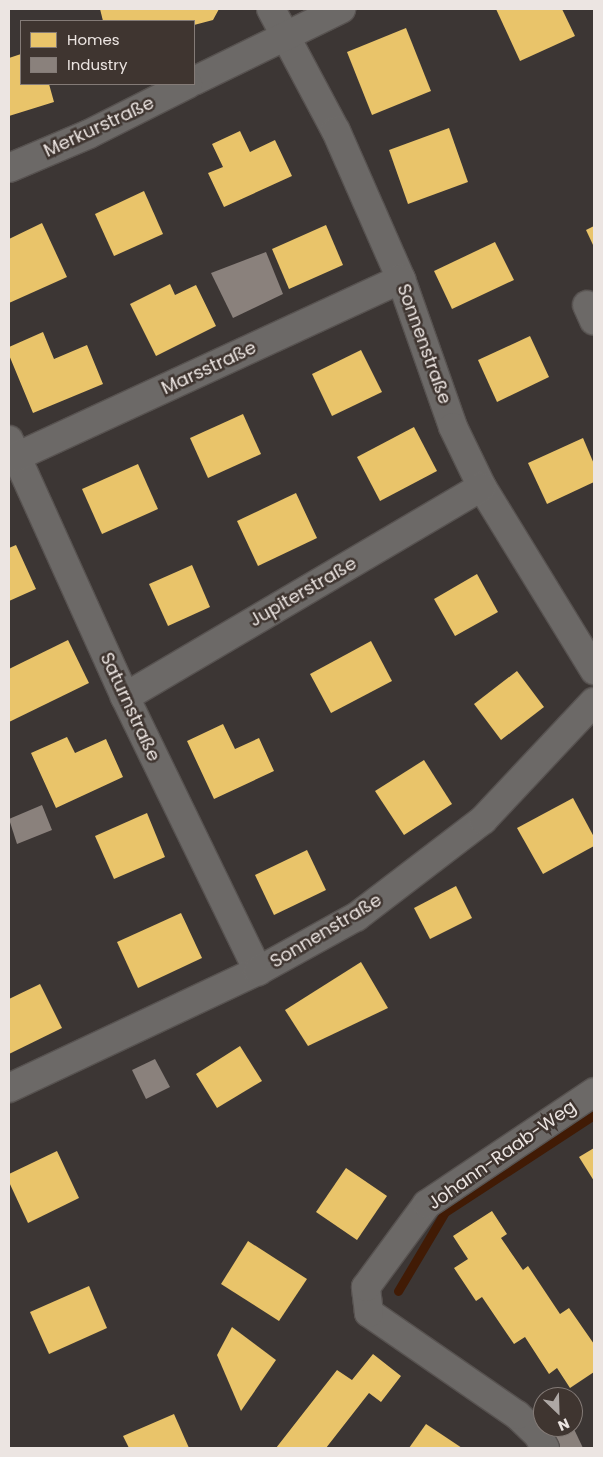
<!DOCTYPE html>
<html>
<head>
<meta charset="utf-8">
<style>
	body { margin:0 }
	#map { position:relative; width:603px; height:1457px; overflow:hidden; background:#3c3634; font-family:Poppins,sans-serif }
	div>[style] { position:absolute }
	.homes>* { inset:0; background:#e9c46a }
	.industry>* { inset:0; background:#8a817c }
	.stream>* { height:9px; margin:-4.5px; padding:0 4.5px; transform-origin:4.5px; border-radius:4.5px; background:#411b05 }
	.roads { filter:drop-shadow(1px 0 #575250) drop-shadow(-1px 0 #575250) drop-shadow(0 1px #575250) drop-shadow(0 -1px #575250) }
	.minor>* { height:28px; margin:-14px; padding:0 14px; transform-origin:14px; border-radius:14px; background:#6c6967 }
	span { translate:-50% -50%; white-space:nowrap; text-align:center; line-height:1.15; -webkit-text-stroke:5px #3f3530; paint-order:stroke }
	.street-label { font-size:18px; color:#ece5e2 }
	.frame { position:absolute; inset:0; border:10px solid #ece5e2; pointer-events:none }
	.legend { position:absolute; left:20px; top:20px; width:175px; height:65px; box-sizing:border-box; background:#3f3530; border:1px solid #847b77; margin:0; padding:6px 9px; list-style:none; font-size:15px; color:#ece5e2 }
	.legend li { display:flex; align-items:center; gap:10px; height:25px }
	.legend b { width:25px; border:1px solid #847b77 }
	.north { position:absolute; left:533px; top:1387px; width:50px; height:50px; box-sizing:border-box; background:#3f3530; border:1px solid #847b77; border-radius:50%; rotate:156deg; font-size:14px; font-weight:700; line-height:20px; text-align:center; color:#ece5e2 }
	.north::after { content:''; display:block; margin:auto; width:18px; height:22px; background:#aea8a5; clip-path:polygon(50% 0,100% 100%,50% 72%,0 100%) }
</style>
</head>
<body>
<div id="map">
	<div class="homes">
		<i style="clip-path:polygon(100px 9px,219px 9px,213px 20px,194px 25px,194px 21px,103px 21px)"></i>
		<i style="clip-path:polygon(496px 9px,562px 9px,575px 36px,520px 61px)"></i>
		<i style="clip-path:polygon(406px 28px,431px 91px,372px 115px,347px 52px)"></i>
		<i style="clip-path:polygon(21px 54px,21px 84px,49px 84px,54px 102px,9px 116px,9px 58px)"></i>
		<i style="clip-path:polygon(449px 128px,468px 182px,408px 204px,389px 150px)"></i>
		<i style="clip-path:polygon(240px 131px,250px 152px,275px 140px,292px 176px,224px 207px,208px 173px,223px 167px,212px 144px)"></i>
		<i style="clip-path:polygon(144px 191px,163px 234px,114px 256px,95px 214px)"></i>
		<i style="clip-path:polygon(42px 223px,67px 277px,9px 303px,9px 239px)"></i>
		<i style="clip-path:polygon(326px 225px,343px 265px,289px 289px,272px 249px)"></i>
		<i style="clip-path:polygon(594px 226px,594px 247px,586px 230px)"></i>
		<i style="clip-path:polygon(495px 242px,514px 280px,452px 309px,434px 271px)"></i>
		<i style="clip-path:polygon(170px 284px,175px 295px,196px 285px,216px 326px,156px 356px,130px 304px)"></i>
		<i style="clip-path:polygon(43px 332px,54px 359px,87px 345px,103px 384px,33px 413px,9px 355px,9px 347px)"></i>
		<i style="clip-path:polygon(530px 336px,549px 377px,497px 402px,478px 360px)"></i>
		<i style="clip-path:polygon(361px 350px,382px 392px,332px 416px,312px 374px)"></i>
		<i style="clip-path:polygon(243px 414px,261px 454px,208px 478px,190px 438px)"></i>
		<i style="clip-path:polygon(414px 427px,437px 471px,380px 501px,357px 457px)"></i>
		<i style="clip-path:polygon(583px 438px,594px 464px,594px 482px,547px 504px,528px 463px)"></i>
		<i style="clip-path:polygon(138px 464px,158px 509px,102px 534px,82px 489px)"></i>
		<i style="clip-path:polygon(296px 493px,317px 538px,258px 566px,237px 521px)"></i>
		<i style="clip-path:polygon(16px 545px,36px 589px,9px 601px,9px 548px)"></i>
		<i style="clip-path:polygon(192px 565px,210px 607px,168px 626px,149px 584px)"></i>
		<i style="clip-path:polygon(477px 574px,498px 612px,455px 636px,434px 599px)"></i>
		<i style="clip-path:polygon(68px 640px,89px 683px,9px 722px,9px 669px)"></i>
		<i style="clip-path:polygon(371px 641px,392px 681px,331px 713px,310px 674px)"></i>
		<i style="clip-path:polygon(517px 671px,544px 707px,501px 740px,474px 704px)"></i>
		<i style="clip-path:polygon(223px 724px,235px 749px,259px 738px,274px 771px,214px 799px,187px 741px)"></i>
		<i style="clip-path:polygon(67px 737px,75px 753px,106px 739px,123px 777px,56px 808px,31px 753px)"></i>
		<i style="clip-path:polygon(424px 760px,452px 804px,404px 835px,375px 791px)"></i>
		<i style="clip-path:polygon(573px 798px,594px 837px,594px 846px,543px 874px,517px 828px)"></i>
		<i style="clip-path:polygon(147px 813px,165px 857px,114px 879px,95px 836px)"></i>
		<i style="clip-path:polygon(307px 850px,326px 890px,274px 915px,255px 875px)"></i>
		<i style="clip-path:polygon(456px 886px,472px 918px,430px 939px,414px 908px)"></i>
		<i style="clip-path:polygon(181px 913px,202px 958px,138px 988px,117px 942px)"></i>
		<i style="clip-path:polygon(361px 962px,388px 1008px,308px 1046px,285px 1010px)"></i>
		<i style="clip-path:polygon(40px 984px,62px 1028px,9px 1054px,9px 999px)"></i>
		<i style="clip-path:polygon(240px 1046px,262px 1081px,217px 1108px,196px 1074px)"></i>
		<i style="clip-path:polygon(594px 1148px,594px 1181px,579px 1157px)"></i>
		<i style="clip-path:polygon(57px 1151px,79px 1198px,28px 1223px,9px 1182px,9px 1174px)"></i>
		<i style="clip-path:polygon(346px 1168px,387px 1196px,357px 1240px,316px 1212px)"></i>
		<i style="clip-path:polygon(492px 1211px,507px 1234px,501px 1238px,523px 1270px,528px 1266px,560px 1314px,569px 1308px,594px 1344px,594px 1372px,570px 1388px,557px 1368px,549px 1374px,525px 1337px,514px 1344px,482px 1297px,476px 1301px,454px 1268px,468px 1259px,453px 1236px)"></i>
		<i style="clip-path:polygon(248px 1241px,307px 1279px,279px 1321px,221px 1284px)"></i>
		<i style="clip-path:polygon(89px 1286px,107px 1328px,49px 1354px,30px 1312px)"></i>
		<i style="clip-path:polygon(232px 1327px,276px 1360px,241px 1411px,217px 1355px)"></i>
		<i style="clip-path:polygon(373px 1354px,401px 1376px,381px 1402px,369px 1393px,326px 1448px,276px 1448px,337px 1370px,352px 1380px)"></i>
		<i style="clip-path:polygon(174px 1414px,189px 1448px,129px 1448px,123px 1436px)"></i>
		<i style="clip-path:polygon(426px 1424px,462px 1448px,409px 1448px)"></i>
	</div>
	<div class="industry">
		<i style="clip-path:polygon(266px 252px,283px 294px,233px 318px,211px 273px)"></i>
		<i style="clip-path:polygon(42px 805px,52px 830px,17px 844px,9px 819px)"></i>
		<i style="clip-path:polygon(155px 1059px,170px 1087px,146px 1099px,132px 1070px)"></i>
		<i style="clip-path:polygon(561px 1427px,573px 1427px,583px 1448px,558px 1448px,550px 1432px)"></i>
	</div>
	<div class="stream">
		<i style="left:398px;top:1291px;width:92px;rotate:-59.3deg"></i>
		<i style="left:445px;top:1212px;width:178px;rotate:-33.1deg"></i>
	</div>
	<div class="roads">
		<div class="minor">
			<i style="left:271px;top:9px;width:138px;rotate:62deg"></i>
			<i style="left:336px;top:131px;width:162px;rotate:66.3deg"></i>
			<i style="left:401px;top:279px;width:157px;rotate:70.6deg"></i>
			<i style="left:453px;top:427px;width:67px;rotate:64.2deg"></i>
			<i style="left:482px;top:487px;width:215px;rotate:58.5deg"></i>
			<i style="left:194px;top:81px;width:164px;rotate:-26.1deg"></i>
			<i style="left:9px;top:168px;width:87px;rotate:-23deg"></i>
			<i style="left:89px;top:134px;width:111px;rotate:-26.8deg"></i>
			<i style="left:587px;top:305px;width:17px;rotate:66deg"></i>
			<i style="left:9px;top:440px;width:282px;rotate:65.7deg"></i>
			<i style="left:125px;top:697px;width:305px;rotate:64.1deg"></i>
			<i style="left:16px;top:457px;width:424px;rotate:-24.8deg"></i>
			<i style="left:125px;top:697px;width:414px;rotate:-30.5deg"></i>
			<i style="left:9px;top:1088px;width:275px;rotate:-25.2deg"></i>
			<i style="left:258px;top:971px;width:112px;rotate:-28.9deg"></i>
			<i style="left:356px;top:917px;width:160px;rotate:-37.4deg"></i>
			<i style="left:483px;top:820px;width:162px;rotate:-46.8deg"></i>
			<i style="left:545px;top:1448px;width:15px;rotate:-118deg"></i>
			<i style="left:538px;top:1435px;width:29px;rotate:-136deg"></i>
			<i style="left:517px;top:1415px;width:180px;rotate:-145.4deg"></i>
			<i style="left:369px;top:1313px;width:26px;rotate:-97deg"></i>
			<i style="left:366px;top:1287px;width:103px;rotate:-53.7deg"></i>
			<i style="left:427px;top:1204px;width:201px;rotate:-33.8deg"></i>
		</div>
	</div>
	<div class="street-label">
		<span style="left:99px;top:127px;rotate:-25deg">Merkurstraße</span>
		<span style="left:424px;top:344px;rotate:70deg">Sonnenstraße</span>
		<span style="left:209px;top:368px;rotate:-25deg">Marsstraße</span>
		<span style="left:303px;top:592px;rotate:-30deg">Jupiterstraße</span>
		<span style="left:130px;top:707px;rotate:65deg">Saturnstraße</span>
		<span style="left:326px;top:931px;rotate:-31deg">Sonnenstraße</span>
		<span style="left:502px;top:1155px;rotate:-35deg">Johann-Raab-Weg</span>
	</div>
	<div class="frame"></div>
	<ul class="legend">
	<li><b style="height:14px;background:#e9c46a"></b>Homes</li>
	<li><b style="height:14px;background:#8a817c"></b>Industry</li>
	</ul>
	<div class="north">N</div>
</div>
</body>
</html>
